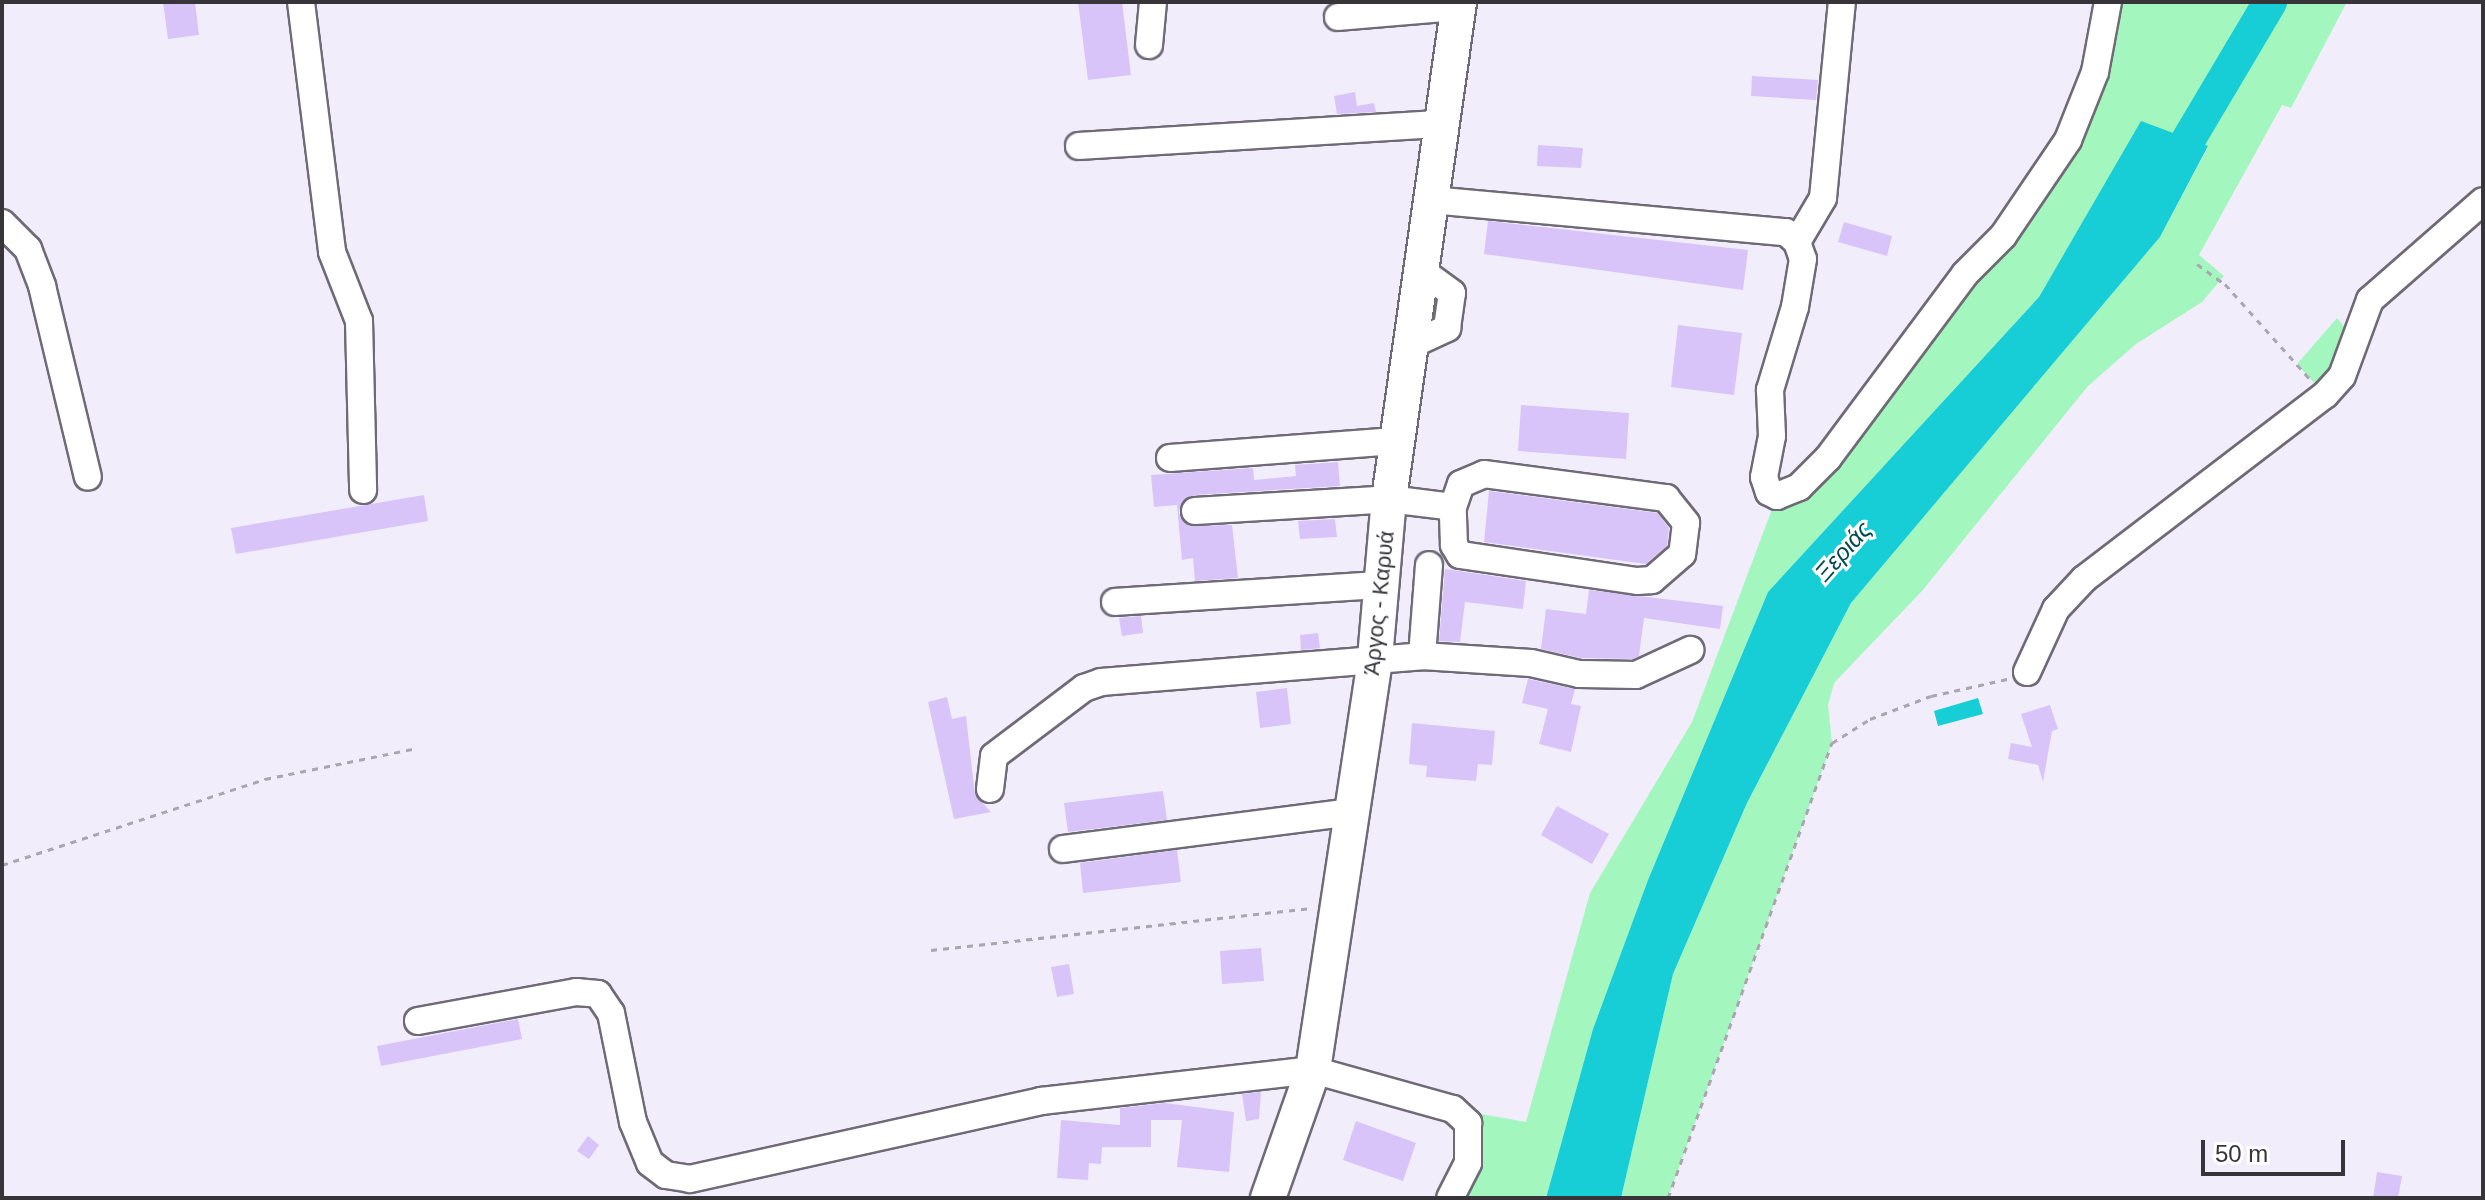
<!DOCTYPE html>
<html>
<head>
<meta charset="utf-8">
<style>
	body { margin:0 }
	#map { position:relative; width:2485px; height:1200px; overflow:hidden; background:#f2edfa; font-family:Helvetica,sans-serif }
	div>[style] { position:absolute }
	.green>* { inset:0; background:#a4f6bf }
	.water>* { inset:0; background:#17ced7 }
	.river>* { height:34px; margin:-17px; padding:0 17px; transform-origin:17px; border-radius:17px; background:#17ced7 }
	.building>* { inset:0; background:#d9c4fa }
	.path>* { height:3px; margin-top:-1.5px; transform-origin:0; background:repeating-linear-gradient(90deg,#aaa6b0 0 6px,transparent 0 12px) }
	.roads { filter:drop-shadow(2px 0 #6f6b76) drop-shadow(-2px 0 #6f6b76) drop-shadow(0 2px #6f6b76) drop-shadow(0 -2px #6f6b76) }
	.minor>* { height:26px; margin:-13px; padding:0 13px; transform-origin:13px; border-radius:13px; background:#fff }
	.major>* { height:34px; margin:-17px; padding:0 17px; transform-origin:17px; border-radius:17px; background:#fff }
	span { translate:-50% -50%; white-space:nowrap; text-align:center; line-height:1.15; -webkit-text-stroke:6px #fff; paint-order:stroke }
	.street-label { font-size:22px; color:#37353a }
	.water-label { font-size:24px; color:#004a4e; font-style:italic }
	.frame { position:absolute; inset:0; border:4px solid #37353a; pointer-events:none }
	.scale { position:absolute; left:2201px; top:1140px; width:144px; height:36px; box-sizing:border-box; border:4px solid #37353a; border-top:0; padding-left:10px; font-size:24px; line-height:28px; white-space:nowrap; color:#37353a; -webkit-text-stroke:6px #fff; paint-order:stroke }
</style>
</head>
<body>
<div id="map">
	<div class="green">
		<i style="clip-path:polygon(2114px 2px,2347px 2px,2291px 108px,2282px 105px,2199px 255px,2224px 276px,2202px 302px,2136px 344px,2088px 386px,1922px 591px,1834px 683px,1828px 705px,1832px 743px,1668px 1198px,1621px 1198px,1673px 974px,1747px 803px,1851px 603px,2160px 237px,2208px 147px,2141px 122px,2039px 297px,1768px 592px,1648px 880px,1593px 1029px,1546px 1198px,1450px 1198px,1468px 1163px,1453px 1109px,1526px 1122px,1590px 893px,1692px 722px,1777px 496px,1799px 487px,2068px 140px)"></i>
		<i style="clip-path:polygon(2337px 318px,2355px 339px,2325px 395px,2297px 364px)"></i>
	</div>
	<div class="water">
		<i style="clip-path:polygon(2141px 121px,2208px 146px,2160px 237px,1851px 603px,1747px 803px,1673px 974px,1621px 1198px,1546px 1198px,1593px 1029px,1648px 880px,1768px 592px,2039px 297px)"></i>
		<i style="clip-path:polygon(1978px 698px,1983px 714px,1938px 726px,1934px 711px)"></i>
	</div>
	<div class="river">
		<i style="left:2165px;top:179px;width:206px;rotate:-59.3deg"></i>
	</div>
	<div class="building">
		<i style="clip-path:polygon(163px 2px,195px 2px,199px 35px,168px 39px)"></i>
		<i style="clip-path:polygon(1078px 2px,1122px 2px,1131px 75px,1088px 80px)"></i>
		<i style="clip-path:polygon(1752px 76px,1818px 80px,1816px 100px,1751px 96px)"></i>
		<i style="clip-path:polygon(1355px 92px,1357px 106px,1374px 103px,1376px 112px,1337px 114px,1334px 96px)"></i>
		<i style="clip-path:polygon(1538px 145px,1583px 148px,1581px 168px,1537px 166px)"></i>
		<i style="clip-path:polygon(1488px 221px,1748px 250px,1743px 290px,1484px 254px)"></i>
		<i style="clip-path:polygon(1844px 222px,1892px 236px,1887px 256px,1838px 242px)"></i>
		<i style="clip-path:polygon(1678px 325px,1742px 333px,1734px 395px,1671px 387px)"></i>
		<i style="clip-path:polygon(1521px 405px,1629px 413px,1626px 459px,1518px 451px)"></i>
		<i style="clip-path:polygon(1338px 462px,1340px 486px,1194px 495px,1181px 503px,1179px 513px,1189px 526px,1232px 525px,1238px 578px,1195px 581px,1193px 558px,1182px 560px,1177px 505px,1154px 507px,1151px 475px,1253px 468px,1254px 480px,1296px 476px,1295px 465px)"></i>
		<i style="clip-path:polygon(1489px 491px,1658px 513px,1669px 528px,1667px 546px,1646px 564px,1484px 542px)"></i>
		<i style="clip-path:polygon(424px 495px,428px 521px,236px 554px,231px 528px)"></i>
		<i style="clip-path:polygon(1335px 519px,1337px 537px,1300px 539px,1298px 521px)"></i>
		<i style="clip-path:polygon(1445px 569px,1526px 581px,1523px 609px,1465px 602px,1460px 642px,1439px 641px)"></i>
		<i style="clip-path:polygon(1589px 590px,1723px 606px,1720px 629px,1644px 618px,1639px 656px,1633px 659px,1581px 658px,1541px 649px,1546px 609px,1586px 614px)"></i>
		<i style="clip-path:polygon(1141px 616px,1143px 633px,1122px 636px,1119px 618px)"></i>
		<i style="clip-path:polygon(1318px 633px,1320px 648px,1301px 650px,1300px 635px)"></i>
		<i style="clip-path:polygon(1528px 679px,1575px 689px,1571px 704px,1581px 706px,1571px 752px,1539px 744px,1548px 709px,1522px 703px)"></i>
		<i style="clip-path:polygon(1287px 688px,1291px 724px,1260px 728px,1256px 692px)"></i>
		<i style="clip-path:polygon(947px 697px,952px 719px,966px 716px,975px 795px,991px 812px,954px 819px,928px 702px)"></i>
		<i style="clip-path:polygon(2050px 705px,2058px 729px,2052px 731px,2043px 782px,2038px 765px,2008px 759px,2011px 743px,2032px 747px,2021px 714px)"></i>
		<i style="clip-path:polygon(1412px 723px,1495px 731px,1492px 765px,1478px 764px,1476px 781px,1426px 777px,1427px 766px,1409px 764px)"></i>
		<i style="clip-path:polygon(1163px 791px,1167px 820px,1068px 832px,1064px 803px)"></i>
		<i style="clip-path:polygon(1557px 806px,1609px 834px,1592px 864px,1541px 835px)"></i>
		<i style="clip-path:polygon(1177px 850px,1181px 882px,1083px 893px,1080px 863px)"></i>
		<i style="clip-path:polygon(1261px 948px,1264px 981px,1222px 984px,1220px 951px)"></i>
		<i style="clip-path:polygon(1069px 964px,1074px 994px,1057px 997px,1051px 967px)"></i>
		<i style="clip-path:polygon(518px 1019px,522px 1039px,381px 1066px,377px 1046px)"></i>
		<i style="clip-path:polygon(1261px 1092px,1259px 1119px,1246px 1121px,1242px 1094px)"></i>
		<i style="clip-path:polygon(1165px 1103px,1234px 1112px,1229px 1172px,1177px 1167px,1182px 1120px,1151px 1120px,1151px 1147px,1102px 1147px,1101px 1164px,1089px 1163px,1088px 1180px,1057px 1178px,1061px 1120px,1120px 1125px,1120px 1108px)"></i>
		<i style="clip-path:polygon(1356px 1121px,1416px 1143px,1403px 1181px,1343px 1160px)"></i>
		<i style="clip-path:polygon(588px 1136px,599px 1145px,589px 1159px,577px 1151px)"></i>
		<i style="clip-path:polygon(2377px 1172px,2402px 1176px,2398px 1198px,2373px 1198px)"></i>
	</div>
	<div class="path">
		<i style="left:2197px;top:264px;width:34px;rotate:36deg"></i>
		<i style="left:2225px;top:284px;width:126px;rotate:48.2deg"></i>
		<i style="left:2px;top:865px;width:277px;rotate:-18.1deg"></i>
		<i style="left:265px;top:779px;width:156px;rotate:-11.5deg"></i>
		<i style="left:931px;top:950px;width:381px;rotate:-6.3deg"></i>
		<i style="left:1668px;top:1198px;width:484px;rotate:-70.2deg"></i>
		<i style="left:1832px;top:743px;width:45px;rotate:-32.3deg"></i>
		<i style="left:1870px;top:719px;width:65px;rotate:-20.7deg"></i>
		<i style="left:1931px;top:696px;width:78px;rotate:-12.6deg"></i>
	</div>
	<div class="roads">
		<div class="minor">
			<i style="left:301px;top:2px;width:252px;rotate:82.9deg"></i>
			<i style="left:332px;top:252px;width:74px;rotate:68.6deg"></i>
			<i style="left:359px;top:321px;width:169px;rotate:88.6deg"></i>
			<i style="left:1338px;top:17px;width:120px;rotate:-4.8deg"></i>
			<i style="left:1149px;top:45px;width:43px;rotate:-84.7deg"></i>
			<i style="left:1079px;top:146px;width:363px;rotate:-3.5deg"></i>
			<i style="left:1431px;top:200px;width:356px;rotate:5.2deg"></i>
			<i style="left:1786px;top:232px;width:15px;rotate:42deg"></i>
			<i style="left:1797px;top:242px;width:18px;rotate:71deg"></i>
			<i style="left:1803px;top:259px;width:49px;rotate:99.5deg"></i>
			<i style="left:1795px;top:307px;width:87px;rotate:106.8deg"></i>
			<i style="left:1770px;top:390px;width:46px;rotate:87.5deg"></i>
			<i style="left:1772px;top:436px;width:42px;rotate:101deg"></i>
			<i style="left:1764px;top:477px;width:16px;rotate:72deg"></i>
			<i style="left:1769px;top:492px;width:9px;rotate:27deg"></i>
			<i style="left:1777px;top:496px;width:24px;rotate:-22deg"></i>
			<i style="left:1799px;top:487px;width:41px;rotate:-45deg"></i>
			<i style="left:1828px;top:458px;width:229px;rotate:-53.3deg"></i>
			<i style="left:1965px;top:274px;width:54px;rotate:-45deg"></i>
			<i style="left:2003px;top:236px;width:116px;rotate:-55.9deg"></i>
			<i style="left:2068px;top:140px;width:73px;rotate:-68.3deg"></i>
			<i style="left:2095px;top:72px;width:71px;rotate:-79.5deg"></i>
			<i style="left:2px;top:223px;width:37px;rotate:45deg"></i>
			<i style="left:28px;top:249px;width:40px;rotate:69deg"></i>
			<i style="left:42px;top:286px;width:196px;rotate:76.5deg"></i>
			<i style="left:1797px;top:242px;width:51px;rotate:-59.4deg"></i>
			<i style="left:1823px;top:198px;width:197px;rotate:-84.5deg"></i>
			<i style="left:1413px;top:344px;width:38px;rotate:-25deg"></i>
			<i style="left:1447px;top:328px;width:35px;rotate:-82deg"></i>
			<i style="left:1452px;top:293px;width:39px;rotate:-144deg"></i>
			<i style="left:1170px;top:458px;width:229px;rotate:-4.3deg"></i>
			<i style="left:1484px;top:474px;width:184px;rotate:7.5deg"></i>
			<i style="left:1666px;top:498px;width:32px;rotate:51deg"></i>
			<i style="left:1686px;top:523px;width:31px;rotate:97deg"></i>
			<i style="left:1682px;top:554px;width:40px;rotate:139deg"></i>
			<i style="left:1652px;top:580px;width:15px;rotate:176deg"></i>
			<i style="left:1637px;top:581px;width:179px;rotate:-171.6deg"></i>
			<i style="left:1460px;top:555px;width:12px;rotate:-121deg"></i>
			<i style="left:1454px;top:545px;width:38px;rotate:-92deg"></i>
			<i style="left:1453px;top:507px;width:24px;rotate:-71deg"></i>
			<i style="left:1461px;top:484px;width:25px;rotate:-23deg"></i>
			<i style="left:1195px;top:511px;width:194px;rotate:-3.5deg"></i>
			<i style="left:1389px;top:499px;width:64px;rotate:7.1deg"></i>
			<i style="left:1115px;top:602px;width:267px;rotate:-3.7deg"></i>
			<i style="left:1422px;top:656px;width:91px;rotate:-85.6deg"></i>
			<i style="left:2027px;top:672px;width:69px;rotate:-65.3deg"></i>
			<i style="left:2056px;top:609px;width:41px;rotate:-47deg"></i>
			<i style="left:2084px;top:579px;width:303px;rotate:-37.4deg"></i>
			<i style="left:2325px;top:395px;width:25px;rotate:-48deg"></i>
			<i style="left:2342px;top:376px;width:81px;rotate:-69.8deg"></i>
			<i style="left:2370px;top:300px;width:150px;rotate:-41.2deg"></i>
			<i style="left:990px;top:789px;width:33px;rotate:-83deg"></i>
			<i style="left:994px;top:756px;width:113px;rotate:-37.1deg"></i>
			<i style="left:1084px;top:688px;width:18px;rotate:-19deg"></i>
			<i style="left:1101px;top:682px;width:322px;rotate:-4.6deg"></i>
			<i style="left:1422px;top:656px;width:109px;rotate:3.7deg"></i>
			<i style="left:1531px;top:663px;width:49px;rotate:12.9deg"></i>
			<i style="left:1579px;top:674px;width:57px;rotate:1deg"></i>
			<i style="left:1636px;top:675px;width:60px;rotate:-24.8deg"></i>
			<i style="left:1063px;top:849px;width:290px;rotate:-7.3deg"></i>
			<i style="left:418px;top:1021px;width:161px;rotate:-10.4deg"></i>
			<i style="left:576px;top:992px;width:22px;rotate:5deg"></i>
			<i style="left:598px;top:994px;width:23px;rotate:56deg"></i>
			<i style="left:611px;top:1013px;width:111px;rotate:78.6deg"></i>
			<i style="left:633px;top:1122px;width:44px;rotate:67.5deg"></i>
			<i style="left:650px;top:1163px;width:20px;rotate:37deg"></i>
			<i style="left:666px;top:1175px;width:24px;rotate:9deg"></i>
			<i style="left:690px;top:1179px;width:360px;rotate:-12.5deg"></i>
			<i style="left:1041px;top:1101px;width:274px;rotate:-6.5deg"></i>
			<i style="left:1313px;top:1070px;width:145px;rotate:15.6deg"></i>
			<i style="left:1453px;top:1109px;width:21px;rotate:43deg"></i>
			<i style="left:1468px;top:1123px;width:40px;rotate:90deg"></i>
			<i style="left:1468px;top:1163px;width:39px;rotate:117deg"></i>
		</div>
		<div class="major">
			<i style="left:1268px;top:1198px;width:136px;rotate:-70.6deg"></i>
			<i style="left:1313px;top:1070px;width:417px;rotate:-81.4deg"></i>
			<i style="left:1375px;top:658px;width:160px;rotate:-85deg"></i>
			<i style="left:1389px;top:499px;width:502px;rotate:-81.98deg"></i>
		</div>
	</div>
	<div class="street-label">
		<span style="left:1379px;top:603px;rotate:-84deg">Άργος - Καρυά</span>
	</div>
	<div class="water-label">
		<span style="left:1843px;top:551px;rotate:-48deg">Ξεριάς</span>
	</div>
	<div class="frame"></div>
	<div class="scale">50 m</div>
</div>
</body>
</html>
